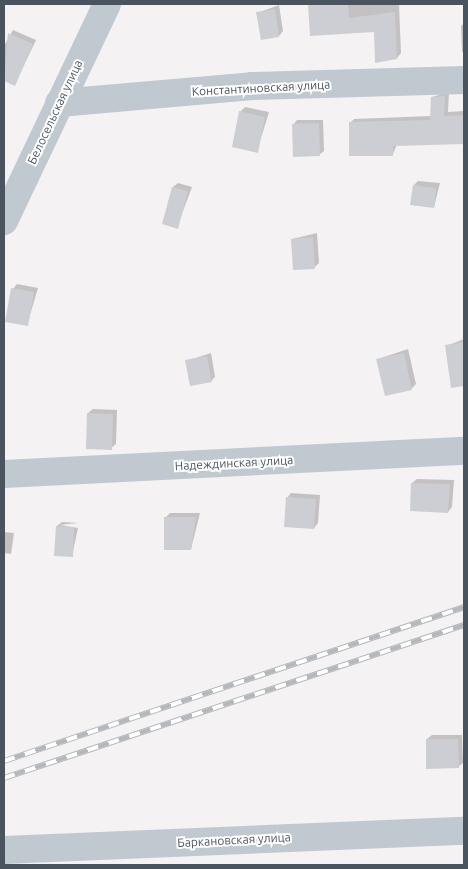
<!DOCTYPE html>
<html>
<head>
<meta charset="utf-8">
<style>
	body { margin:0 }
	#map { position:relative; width:468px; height:869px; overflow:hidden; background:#f4f2f2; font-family:Ubuntu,sans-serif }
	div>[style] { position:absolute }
	.shadow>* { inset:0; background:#0003 }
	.building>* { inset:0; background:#ccced4 }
	.minor>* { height:28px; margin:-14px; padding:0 14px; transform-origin:14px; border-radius:14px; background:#c0c8d0 }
	.rail>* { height:5.5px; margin-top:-2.75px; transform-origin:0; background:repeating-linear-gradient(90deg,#fff 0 11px,#b4b7bb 0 22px); box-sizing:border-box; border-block:1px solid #b4b7bb }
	span { translate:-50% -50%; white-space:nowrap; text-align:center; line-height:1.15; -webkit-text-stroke:4px #fff; paint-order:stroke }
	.street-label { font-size:12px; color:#4a545f }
	.frame { position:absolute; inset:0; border:5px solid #4a545f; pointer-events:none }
</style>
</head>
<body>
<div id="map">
	<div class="shadow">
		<i style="clip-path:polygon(310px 4px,399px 4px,401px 53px,397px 58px,375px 31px,311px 35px)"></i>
		<i style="clip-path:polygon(279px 5px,283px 31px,279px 36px,257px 13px)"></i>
		<i style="clip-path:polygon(464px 23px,464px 52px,462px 52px,461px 26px)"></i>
		<i style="clip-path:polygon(13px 30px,36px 40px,15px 84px,4px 80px,4px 46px)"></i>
		<i style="clip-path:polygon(449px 92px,448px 112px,464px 111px,464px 143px,397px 144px,393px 154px,350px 123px,354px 119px,431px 116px,432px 97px)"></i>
		<i style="clip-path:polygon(245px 107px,269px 112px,257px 151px,240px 112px)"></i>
		<i style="clip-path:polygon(297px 120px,323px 120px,324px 151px,319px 155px,293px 125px)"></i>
		<i style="clip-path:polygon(418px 181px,440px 183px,434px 207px,414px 185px)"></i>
		<i style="clip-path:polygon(178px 183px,192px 187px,177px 227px,173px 187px)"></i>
		<i style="clip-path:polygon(317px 233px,319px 263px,315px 267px,292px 239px)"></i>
		<i style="clip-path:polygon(17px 284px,38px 288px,27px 325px,13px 289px)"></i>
		<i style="clip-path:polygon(464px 339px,464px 385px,452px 387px,446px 346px)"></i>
		<i style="clip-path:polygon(408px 349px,416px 384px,411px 389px,378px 359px)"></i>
		<i style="clip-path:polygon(211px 353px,215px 377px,211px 381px,186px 361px)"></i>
		<i style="clip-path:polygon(93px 409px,117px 410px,116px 444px,111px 448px,88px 413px)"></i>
		<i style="clip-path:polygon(417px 479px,454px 480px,452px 507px,448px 512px,412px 483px)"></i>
		<i style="clip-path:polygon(291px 493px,320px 495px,318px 523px,314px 528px,287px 498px)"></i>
		<i style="clip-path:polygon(170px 513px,200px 513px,191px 549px,165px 518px)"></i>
		<i style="clip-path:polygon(62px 522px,78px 523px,60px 525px,78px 528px,72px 556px,57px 526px)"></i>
		<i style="clip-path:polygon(4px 532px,14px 533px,11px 554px,4px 553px)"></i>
		<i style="clip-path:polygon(432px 735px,462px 735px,463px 763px,458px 767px,427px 739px)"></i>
	</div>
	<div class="building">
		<i style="clip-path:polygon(308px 4px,348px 4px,349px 18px,395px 12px,397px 59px,375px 63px,374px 32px,310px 36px)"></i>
		<i style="clip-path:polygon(275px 9px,279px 37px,261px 40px,256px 12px)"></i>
		<i style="clip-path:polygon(8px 33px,33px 44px,15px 86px,4px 81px)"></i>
		<i style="clip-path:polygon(445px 96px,444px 116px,464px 115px,464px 144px,393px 146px,393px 156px,349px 156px,349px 122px,430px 120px,431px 97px)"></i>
		<i style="clip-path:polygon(239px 111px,265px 117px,258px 153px,232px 147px)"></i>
		<i style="clip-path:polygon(319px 123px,320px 156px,293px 157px,292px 124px)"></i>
		<i style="clip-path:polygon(413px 185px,436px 188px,434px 208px,410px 205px)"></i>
		<i style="clip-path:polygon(172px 187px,188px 191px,178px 229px,162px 224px)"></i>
		<i style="clip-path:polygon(313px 237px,315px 269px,293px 270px,291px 239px)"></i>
		<i style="clip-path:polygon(11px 288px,34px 292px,28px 326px,5px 322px)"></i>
		<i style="clip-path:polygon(464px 342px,464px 386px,451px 388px,445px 345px)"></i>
		<i style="clip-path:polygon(404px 353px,412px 390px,385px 396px,376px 359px)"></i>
		<i style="clip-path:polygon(207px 356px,212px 382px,190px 386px,185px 360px)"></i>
		<i style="clip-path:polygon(87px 413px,113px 414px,112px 450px,86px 449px)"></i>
		<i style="clip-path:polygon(411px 483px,450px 484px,448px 513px,410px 511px)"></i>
		<i style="clip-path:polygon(286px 497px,316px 499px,314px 529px,284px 527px)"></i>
		<i style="clip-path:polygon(164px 517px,196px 517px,191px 550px,164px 550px)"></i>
		<i style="clip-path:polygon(56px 526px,74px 527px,73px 557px,54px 556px)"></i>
		<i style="clip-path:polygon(426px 739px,458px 739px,459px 768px,426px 769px)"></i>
	</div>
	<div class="minor">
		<i style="left:59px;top:103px;width:194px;rotate:-5deg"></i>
		<i style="left:252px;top:86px;width:212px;rotate:-1.6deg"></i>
		<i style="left:4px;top:221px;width:240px;rotate:-64.6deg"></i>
		<i style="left:4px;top:474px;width:461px;rotate:-2.9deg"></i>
		<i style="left:4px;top:850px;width:460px;rotate:-2.4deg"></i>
	</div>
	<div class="rail">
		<i style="left:4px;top:761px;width:485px;rotate:-18.5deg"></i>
		<i style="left:4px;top:778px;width:485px;rotate:-18.4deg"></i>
	</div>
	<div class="street-label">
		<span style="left:261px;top:88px;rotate:-3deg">Константиновская улица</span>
		<span style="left:55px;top:112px;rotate:-65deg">Белосельская улица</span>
		<span style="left:234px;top:463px;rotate:-3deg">Надеждинская улица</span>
		<span style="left:234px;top:840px;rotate:-3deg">Баркановская улица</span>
	</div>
	<div class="frame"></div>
</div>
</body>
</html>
